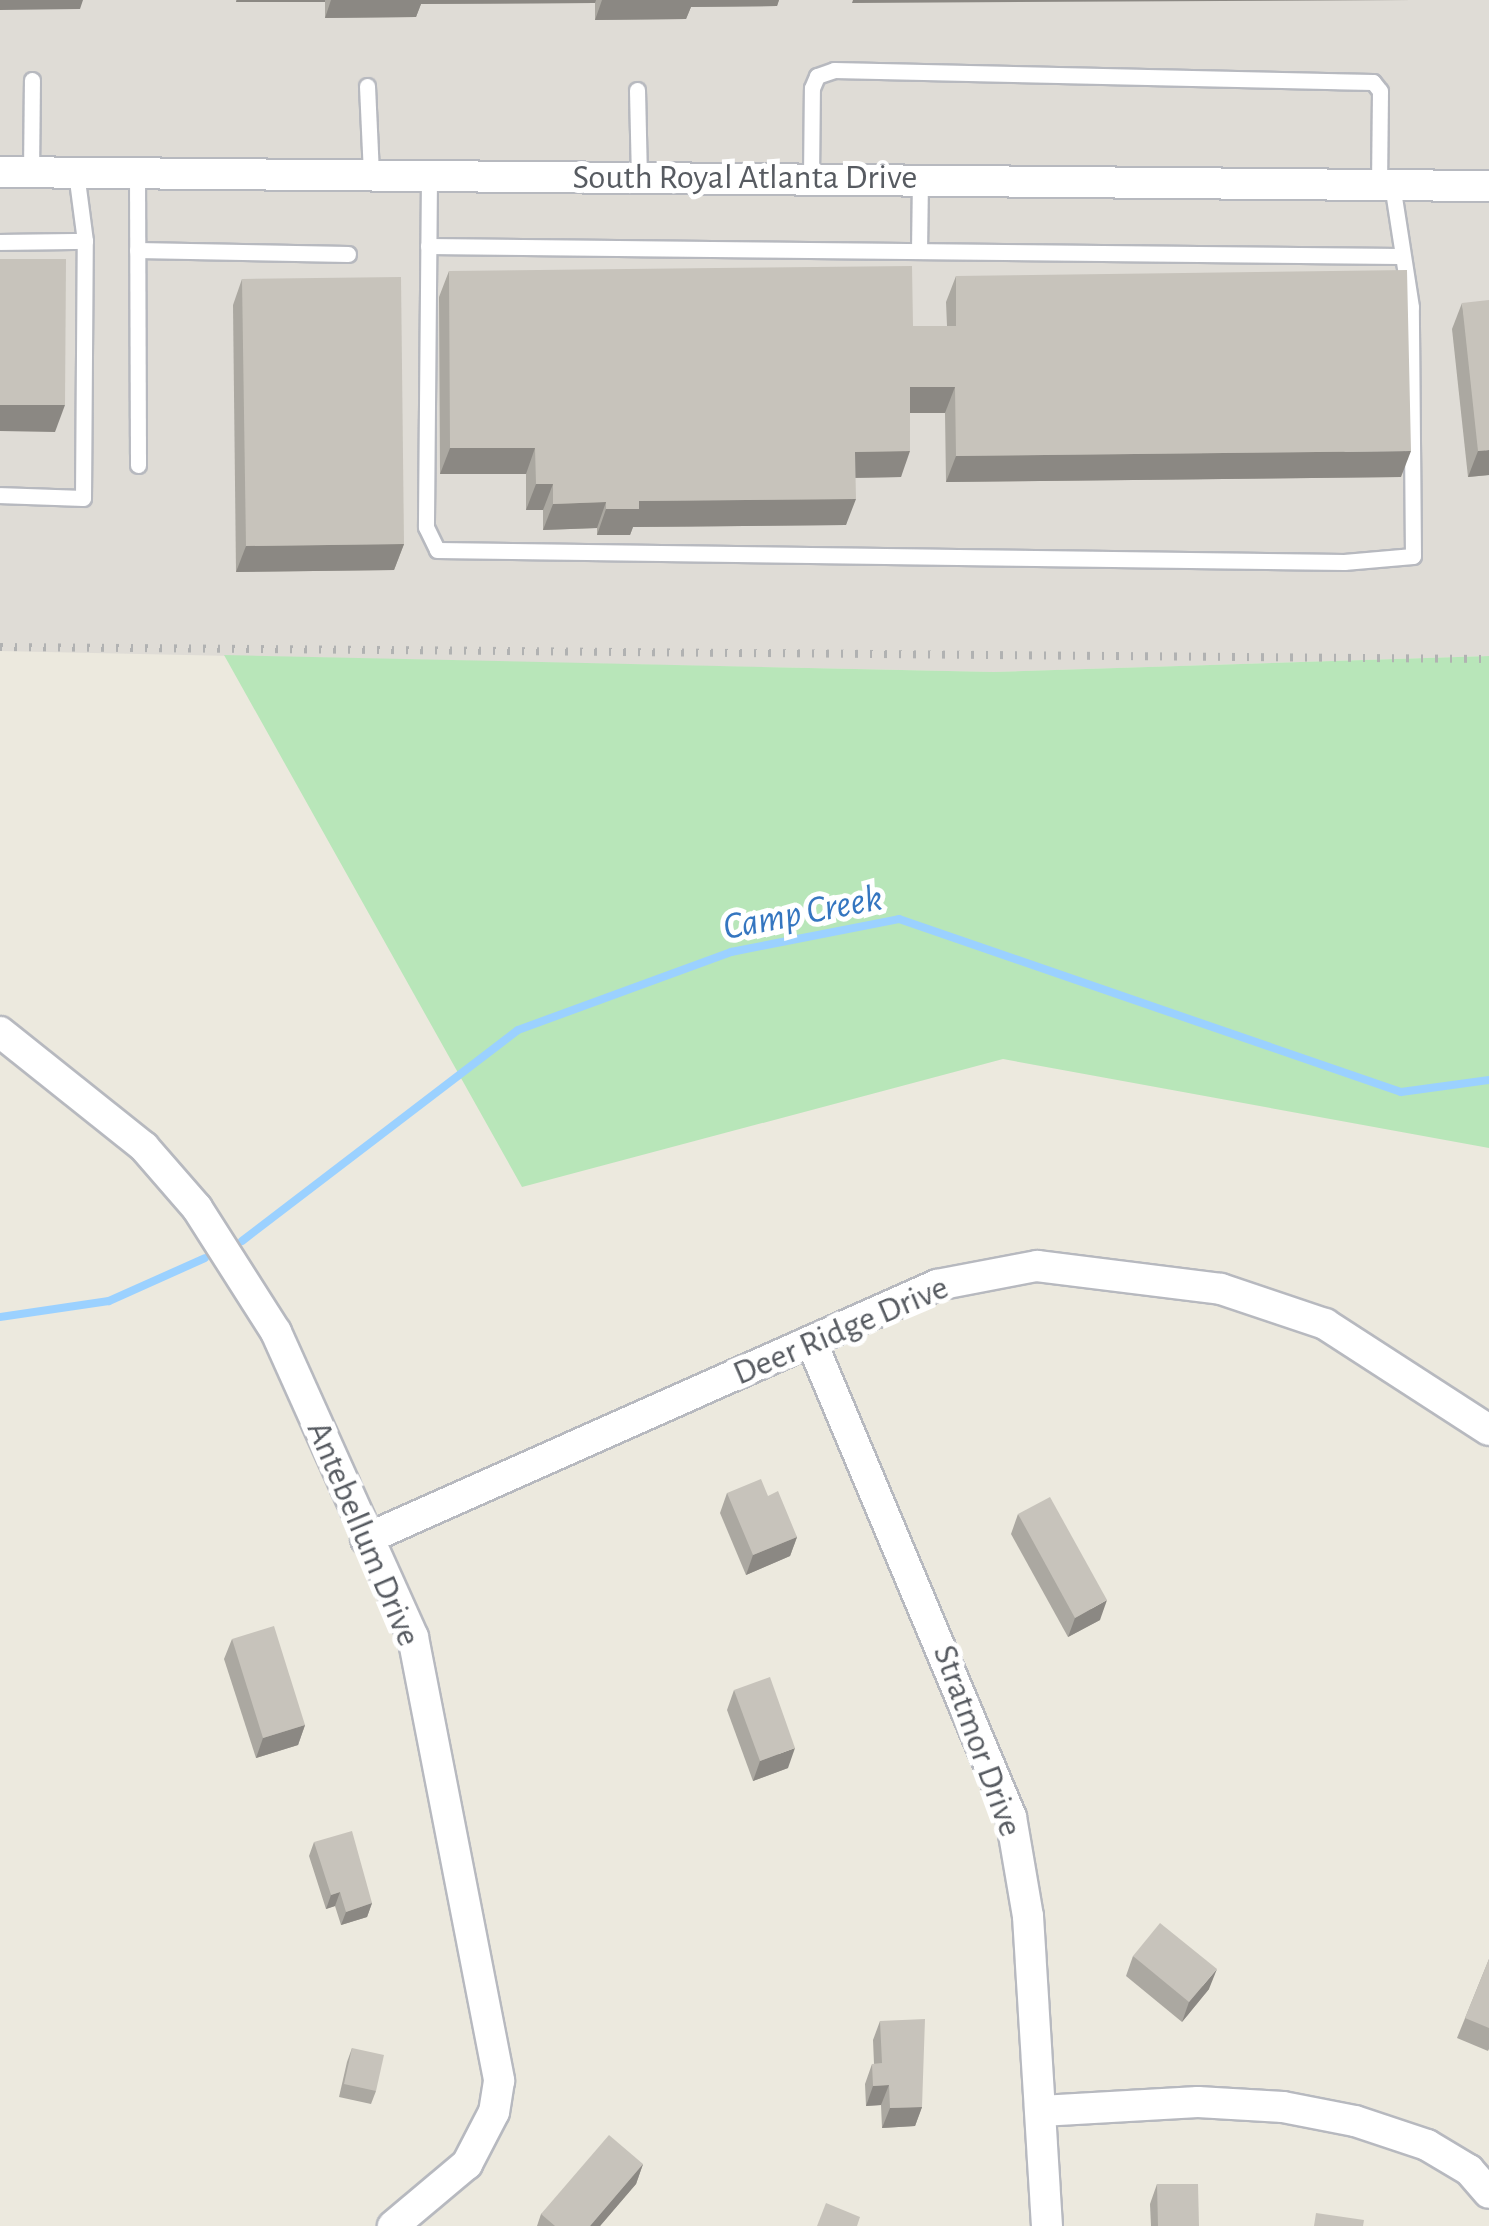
<!DOCTYPE html>
<html>
<head>
<meta charset="utf-8">
<style>
	body { margin:0 }
	#map { position:relative; width:1489px; height:2226px; overflow:hidden; background:#ece9de; font-family:"Alegreya Sans",sans-serif }
	div>[style] { position:absolute }
	.industrial>* { inset:0; background:#dfdcd6 }
	.green>* { inset:0; background:#b8e6b9 }
	.stream>* { height:8px; margin:-4px; padding:0 4px; transform-origin:4px; border-radius:4px; background:#9bd1ff }
	.roads { filter:drop-shadow(2px 0 #b7b9bf) drop-shadow(-2px 0 #b7b9bf) drop-shadow(0 2px #b7b9bf) drop-shadow(0 -2px #b7b9bf) }
	.lane>* { height:15px; margin:-7.5px; padding:0 7.5px; transform-origin:7.5px; border-radius:7.5px; background:#fff }
	.street>* { height:30px; margin:-15px; padding:0 15px; transform-origin:15px; border-radius:15px; background:#fff }
	.rail>* { height:8px; margin-top:-4px; transform-origin:0; background:repeating-linear-gradient(90deg,#b1b2b2 0 2.5px,transparent 0 14.5px) }
	.wall>* { inset:0; background:#aba8a1 }
	.shaded-wall>* { inset:0; background:#8b8883 }
	.building>* { inset:0; background:#c7c3bb }
	span { translate:-50% -50%; white-space:nowrap; text-align:center; line-height:1.15; -webkit-text-stroke:10px #fff; paint-order:stroke }
	.street-label { font-size:35px; color:#575b61 }
	.water-label { font-size:38px; color:#3576c0; font-style:italic }
</style>
</head>
<body>
<div id="map">
	<div class="industrial">
		<i style="clip-path:polygon(0 0,1489px 0,1489px 656px,994px 672px,0 651px)"></i>
	</div>
	<div class="green">
		<i style="clip-path:polygon(224px 655px,994px 672px,1489px 656px,1489px 1148px,1003px 1059px,522px 1187px)"></i>
	</div>
	<div class="stream">
		<i style="left:242px;top:1241px;width:347px;rotate:-37.4deg"></i>
		<i style="left:518px;top:1030px;width:227px;rotate:-20.1deg"></i>
		<i style="left:731px;top:952px;width:171px;rotate:-11.1deg"></i>
		<i style="left:899px;top:919px;width:531px;rotate:19.02deg"></i>
		<i style="left:1401px;top:1092px;width:89px;rotate:-7.8deg"></i>
		<i style="left:0;top:1317px;width:110px;rotate:-8.4deg"></i>
		<i style="left:109px;top:1301px;width:105px;rotate:-24.1deg"></i>
	</div>
	<div class="roads">
		<div class="lane">
			<i style="left:367px;top:86px;width:89px;rotate:87.4deg"></i>
			<i style="left:637px;top:90px;width:88px;rotate:88.7deg"></i>
			<i style="left:31px;top:173px;width:93px;rotate:-89.4deg"></i>
			<i style="left:137px;top:173px;width:292px;rotate:89.8deg"></i>
			<i style="left:429px;top:176px;width:351px;rotate:90.5deg"></i>
			<i style="left:426px;top:527px;width:25px;rotate:64deg"></i>
			<i style="left:437px;top:550px;width:907px;rotate:0.76deg"></i>
			<i style="left:1344px;top:562px;width:69px;rotate:-5deg"></i>
			<i style="left:1413px;top:556px;width:249px;rotate:-90.5deg"></i>
			<i style="left:1411px;top:307px;width:124px;rotate:-98.8deg"></i>
			<i style="left:811px;top:178px;width:90px;rotate:-89.4deg"></i>
			<i style="left:812px;top:88px;width:13px;rotate:-67deg"></i>
			<i style="left:817px;top:76px;width:18px;rotate:-19deg"></i>
			<i style="left:834px;top:70px;width:539px;rotate:1.28deg"></i>
			<i style="left:1373px;top:82px;width:11px;rotate:52deg"></i>
			<i style="left:1380px;top:91px;width:92px;rotate:90.6deg"></i>
			<i style="left:0;top:242px;width:85px;rotate:-0.7deg"></i>
			<i style="left:428px;top:246px;width:971px;rotate:0.59deg"></i>
			<i style="left:137px;top:250px;width:211px;rotate:1.1deg"></i>
			<i style="left:919px;top:251px;width:71px;rotate:-89.2deg"></i>
			<i style="left:0;top:495px;width:83px;rotate:2.1deg"></i>
			<i style="left:83px;top:498px;width:257px;rotate:-89.6deg"></i>
			<i style="left:85px;top:241px;width:69px;rotate:-97.5deg"></i>
		</div>
		<div class="street">
			<i style="left:0;top:172px;width:1489px;rotate:0.54deg"></i>
			<i style="left:0;top:1032px;width:184px;rotate:38.6deg"></i>
			<i style="left:144px;top:1147px;width:81px;rotate:49deg"></i>
			<i style="left:197px;top:1208px;width:147px;rotate:57.5deg"></i>
			<i style="left:276px;top:1332px;width:334px;rotate:65.8deg"></i>
			<i style="left:413px;top:1637px;width:452px;rotate:79deg"></i>
			<i style="left:499px;top:2081px;width:31px;rotate:99deg"></i>
			<i style="left:494px;top:2112px;width:59px;rotate:117.4deg"></i>
			<i style="left:467px;top:2164px;width:97px;rotate:140deg"></i>
			<i style="left:811px;top:1341px;width:516px;rotate:67.21deg"></i>
			<i style="left:1011px;top:1817px;width:100px;rotate:80.3deg"></i>
			<i style="left:1028px;top:1916px;width:311px;rotate:86.5deg"></i>
			<i style="left:366px;top:1539px;width:625px;rotate:-23.98deg"></i>
			<i style="left:937px;top:1285px;width:102px;rotate:-10.8deg"></i>
			<i style="left:1037px;top:1266px;width:185px;rotate:7.1deg"></i>
			<i style="left:1221px;top:1289px;width:110px;rotate:18.6deg"></i>
			<i style="left:1325px;top:1324px;width:195px;rotate:32.9deg"></i>
			<i style="left:1041px;top:2111px;width:157px;rotate:-3.3deg"></i>
			<i style="left:1198px;top:2102px;width:85px;rotate:3.4deg"></i>
			<i style="left:1283px;top:2107px;width:73px;rotate:11deg"></i>
			<i style="left:1355px;top:2121px;width:76px;rotate:18.4deg"></i>
			<i style="left:1427px;top:2145px;width:49px;rotate:30.8deg"></i>
			<i style="left:1469px;top:2170px;width:30px;rotate:49deg"></i>
		</div>
	</div>
	<div class="rail">
		<i style="left:0;top:647px;width:1489px;rotate:0.46deg"></i>
	</div>
	<div class="wall">
		<i style="clip-path:polygon(236px 0,779px 0,777px 6px,691px 7px,686px 19px,595px 20px,595px 3px,421px 4px,416px 17px,325px 18px,325px 2px,236px 2px)"></i>
		<i style="clip-path:polygon(449px 271px,913px 326px,947px 326px,946px 302px,956px 276px,1401px 477px,946px 482px,945px 413px,910px 413px,901px 477px,855px 478px,846px 525px,633px 527px,630px 535px,597px 535px,597px 528px,543px 530px,543px 510px,526px 510px,526px 474px,440px 474px,439px 297px)"></i>
		<i style="clip-path:polygon(242px 279px,404px 544px,394px 570px,236px 572px,233px 305px)"></i>
		<i style="clip-path:polygon(1462px 303px,1489px 475px,1468px 477px,1452px 329px)"></i>
		<i style="clip-path:polygon(727px 1493px,768px 1496px,797px 1537px,790px 1556px,746px 1575px,720px 1513px)"></i>
		<i style="clip-path:polygon(1018px 1514px,1100px 1620px,1068px 1637px,1011px 1534px)"></i>
		<i style="clip-path:polygon(232px 1639px,305px 1725px,298px 1745px,256px 1758px,224px 1659px)"></i>
		<i style="clip-path:polygon(734px 1690px,788px 1768px,753px 1781px,727px 1710px)"></i>
		<i style="clip-path:polygon(314px 1842px,372px 1903px,367px 1917px,341px 1925px,335px 1906px,326px 1909px,309px 1856px)"></i>
		<i style="clip-path:polygon(1133px 1956px,1209px 1989px,1182px 2022px,1126px 1976px)"></i>
		<i style="clip-path:polygon(1489px 1959px,1489px 2049px,1488px 2051px,1457px 2038px)"></i>
		<i style="clip-path:polygon(880px 2021px,922px 2107px,915px 2126px,882px 2128px,881px 2105px,866px 2106px,865px 2084px,872px 2064px,874px 2064px,873px 2040px)"></i>
		<i style="clip-path:polygon(352px 2048px,376px 2091px,371px 2104px,339px 2097px,347px 2062px)"></i>
		<i style="clip-path:polygon(643px 2164px,636px 2184px,600px 2226px,537px 2226px,541px 2214px)"></i>
		<i style="clip-path:polygon(1157px 2184px,1199px 2226px,1151px 2226px,1150px 2204px)"></i>
	</div>
	<div class="shaded-wall">
		<i style="clip-path:polygon(0 0,83px 0,80px 9px,0 10px)"></i>
		<i style="clip-path:polygon(237px 0,325px 0,325px 2px,236px 2px)"></i>
		<i style="clip-path:polygon(331px 0,596px 0,595px 3px,421px 4px,416px 17px,325px 18px)"></i>
		<i style="clip-path:polygon(602px 0,779px 0,777px 6px,691px 7px,686px 19px,595px 20px)"></i>
		<i style="clip-path:polygon(853px 0,1414px 0,852px 3px)"></i>
		<i style="clip-path:polygon(910px 387px,955px 387px,945px 413px,900px 413px)"></i>
		<i style="clip-path:polygon(0 405px,65px 405px,55px 432px,0 431px)"></i>
		<i style="clip-path:polygon(450px 448px,535px 448px,526px 474px,440px 474px)"></i>
		<i style="clip-path:polygon(1489px 450px,1489px 475px,1468px 477px,1478px 451px)"></i>
		<i style="clip-path:polygon(910px 451px,901px 477px,846px 478px,855px 452px)"></i>
		<i style="clip-path:polygon(1411px 451px,1401px 477px,946px 482px,956px 456px)"></i>
		<i style="clip-path:polygon(536px 484px,553px 484px,543px 510px,526px 510px)"></i>
		<i style="clip-path:polygon(856px 499px,846px 525px,633px 527px,630px 535px,597px 535px,606px 509px,639px 501px)"></i>
		<i style="clip-path:polygon(606px 502px,597px 528px,543px 530px,553px 504px)"></i>
		<i style="clip-path:polygon(404px 544px,394px 570px,236px 572px,246px 546px)"></i>
		<i style="clip-path:polygon(797px 1537px,790px 1556px,746px 1575px,753px 1555px)"></i>
		<i style="clip-path:polygon(1107px 1600px,1100px 1620px,1068px 1637px,1075px 1618px)"></i>
		<i style="clip-path:polygon(305px 1725px,298px 1745px,256px 1758px,263px 1738px)"></i>
		<i style="clip-path:polygon(795px 1748px,788px 1768px,753px 1781px,760px 1761px)"></i>
		<i style="clip-path:polygon(340px 1892px,335px 1906px,326px 1909px,331px 1895px)"></i>
		<i style="clip-path:polygon(372px 1903px,367px 1917px,341px 1925px,346px 1912px)"></i>
		<i style="clip-path:polygon(1217px 1969px,1209px 1989px,1182px 2022px,1189px 2002px)"></i>
		<i style="clip-path:polygon(889px 2085px,881px 2105px,866px 2106px,873px 2086px)"></i>
		<i style="clip-path:polygon(922px 2107px,915px 2126px,882px 2128px,890px 2108px)"></i>
		<i style="clip-path:polygon(643px 2164px,636px 2184px,600px 2226px,590px 2226px)"></i>
	</div>
	<div class="building">
		<i style="clip-path:polygon(0 259px,66px 259px,65px 405px,0 405px)"></i>
		<i style="clip-path:polygon(912px 266px,913px 326px,956px 326px,956px 276px,1407px 270px,1411px 451px,956px 456px,955px 387px,910px 387px,910px 451px,855px 452px,856px 499px,639px 501px,639px 509px,606px 509px,606px 502px,553px 504px,553px 484px,536px 484px,535px 448px,450px 448px,449px 271px)"></i>
		<i style="clip-path:polygon(401px 277px,404px 544px,246px 546px,242px 279px)"></i>
		<i style="clip-path:polygon(1489px 300px,1489px 450px,1478px 451px,1462px 303px)"></i>
		<i style="clip-path:polygon(761px 1479px,768px 1496px,778px 1491px,797px 1537px,753px 1555px,727px 1493px)"></i>
		<i style="clip-path:polygon(1050px 1497px,1107px 1600px,1075px 1618px,1018px 1514px)"></i>
		<i style="clip-path:polygon(274px 1626px,305px 1725px,263px 1738px,232px 1639px)"></i>
		<i style="clip-path:polygon(770px 1677px,795px 1748px,760px 1761px,734px 1690px)"></i>
		<i style="clip-path:polygon(352px 1831px,372px 1903px,346px 1912px,340px 1892px,331px 1895px,314px 1842px)"></i>
		<i style="clip-path:polygon(1160px 1923px,1217px 1969px,1189px 2002px,1133px 1956px)"></i>
		<i style="clip-path:polygon(1489px 1959px,1489px 2028px,1465px 2018px)"></i>
		<i style="clip-path:polygon(925px 2019px,922px 2107px,890px 2108px,889px 2085px,873px 2086px,872px 2064px,882px 2063px,880px 2021px)"></i>
		<i style="clip-path:polygon(352px 2048px,384px 2055px,376px 2091px,344px 2084px)"></i>
		<i style="clip-path:polygon(609px 2135px,643px 2164px,590px 2226px,555px 2226px,541px 2214px)"></i>
		<i style="clip-path:polygon(1157px 2184px,1198px 2184px,1199px 2226px,1158px 2226px)"></i>
		<i style="clip-path:polygon(826px 2203px,860px 2217px,857px 2226px,817px 2226px)"></i>
		<i style="clip-path:polygon(1316px 2213px,1364px 2220px,1363px 2226px,1314px 2226px)"></i>
	</div>
	<div class="street-label">
		<span style="left:745px;top:178px">South Royal Atlanta Drive</span>
		<span style="left:841px;top:1331px;rotate:-23deg">Deer Ridge Drive</span>
		<span style="left:363px;top:1534px;rotate:67deg">Antebellum Drive</span>
		<span style="left:977px;top:1741px;rotate:70deg">Stratmor Drive</span>
	</div>
	<div class="water-label">
		<span style="left:803px;top:914px;rotate:-11deg">Camp Creek</span>
	</div>
</div>
</body>
</html>
